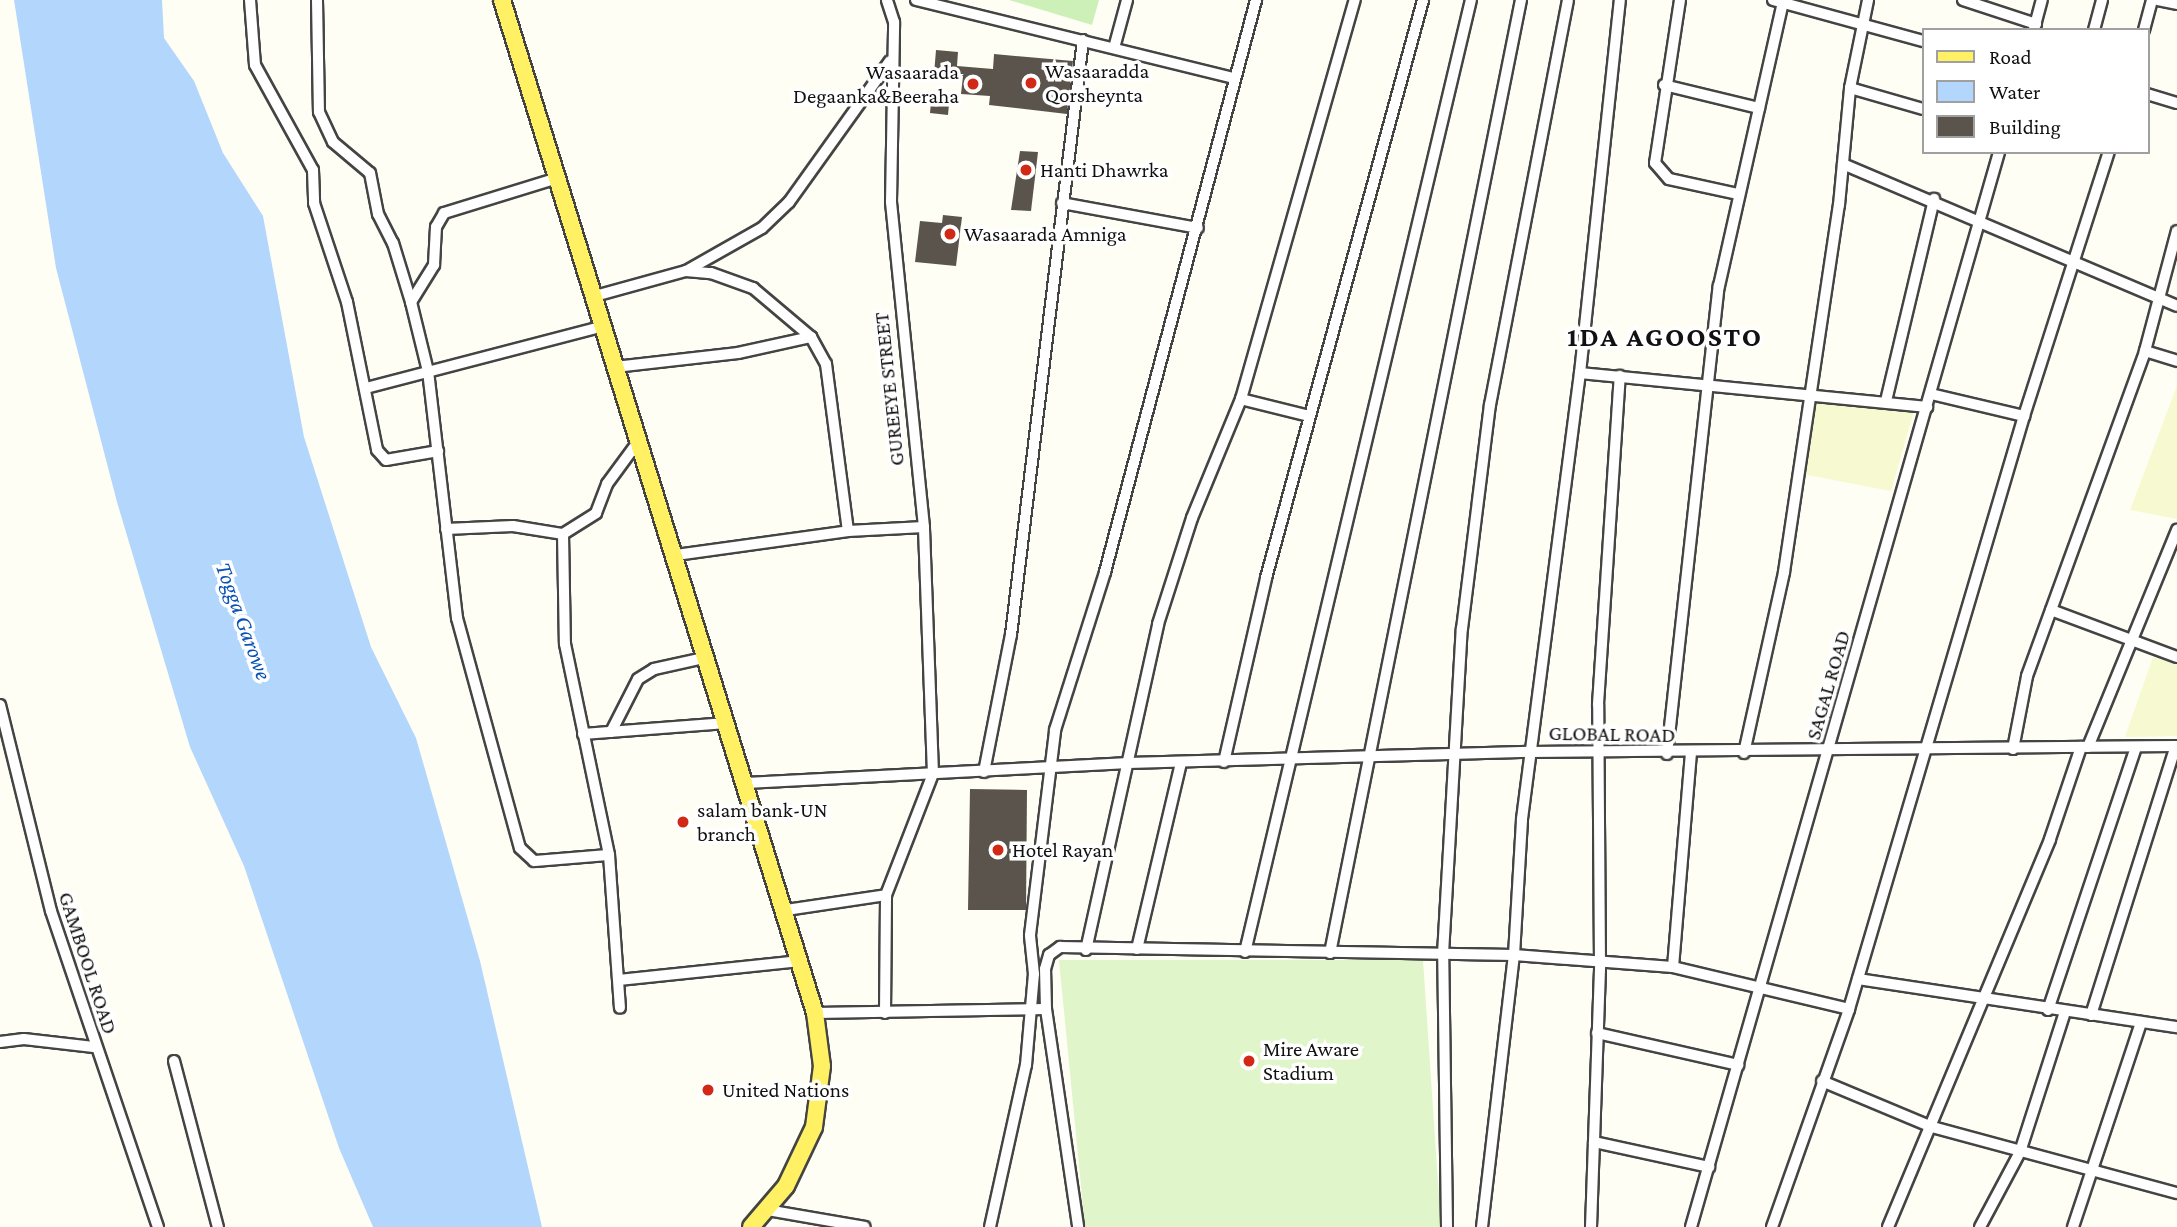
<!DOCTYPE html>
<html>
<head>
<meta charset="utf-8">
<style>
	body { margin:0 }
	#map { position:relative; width:2177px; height:1227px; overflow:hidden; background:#fffef4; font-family:"Crimson Pro",serif }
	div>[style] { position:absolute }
	.farmland>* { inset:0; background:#f7f9d0 }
	.green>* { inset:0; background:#cdefb8 }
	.pitch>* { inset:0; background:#e1f5cb }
	.water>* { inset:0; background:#b3d6fd }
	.building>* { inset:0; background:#5b544c }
	.roads { filter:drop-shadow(2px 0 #444) drop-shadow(-2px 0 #444) drop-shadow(0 2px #444) drop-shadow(0 -2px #444) }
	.street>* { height:10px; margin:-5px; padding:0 5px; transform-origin:5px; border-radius:5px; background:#fff }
	.primary>* { height:16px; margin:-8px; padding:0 8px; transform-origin:8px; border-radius:8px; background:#fff064 }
	.dots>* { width:19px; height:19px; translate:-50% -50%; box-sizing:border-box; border:4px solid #fff; border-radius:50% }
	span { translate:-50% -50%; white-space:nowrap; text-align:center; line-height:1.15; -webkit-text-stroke:7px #fff; paint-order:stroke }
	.poi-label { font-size:21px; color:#111 }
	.left { translate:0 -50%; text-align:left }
	.right { translate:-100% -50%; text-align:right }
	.street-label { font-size:21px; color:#111 }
	.water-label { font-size:23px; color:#0951b3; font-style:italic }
	.district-label { font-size:28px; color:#111; font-weight:700; letter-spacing:2px }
	.legend { position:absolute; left:1922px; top:28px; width:228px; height:126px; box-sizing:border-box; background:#fff; border:2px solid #a0a0a0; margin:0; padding:9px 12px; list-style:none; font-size:21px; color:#111 }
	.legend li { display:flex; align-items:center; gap:14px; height:35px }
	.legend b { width:35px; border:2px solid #a0a0a0 }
</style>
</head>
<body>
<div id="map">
	<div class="farmland">
		<i style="clip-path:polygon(2177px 386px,2177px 519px,2130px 510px)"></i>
		<i style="clip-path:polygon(1813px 399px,1914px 411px,1891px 491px,1802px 474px)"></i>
		<i style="clip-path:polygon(2153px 657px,2177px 665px,2177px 736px,2125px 737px)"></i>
	</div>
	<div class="green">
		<i style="clip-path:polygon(1009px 0,1099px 0,1092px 25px)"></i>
	</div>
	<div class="pitch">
		<i style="clip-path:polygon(1059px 960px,1423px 960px,1441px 1227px,1085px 1227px)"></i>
	</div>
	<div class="water">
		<i style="clip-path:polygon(14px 0,162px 0,164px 38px,194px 81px,223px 153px,263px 216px,304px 437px,371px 647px,416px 738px,480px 961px,542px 1227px,373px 1227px,339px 1148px,244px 866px,190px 747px,117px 502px,56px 268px)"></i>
	</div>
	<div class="building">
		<i style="clip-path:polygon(936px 50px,958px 52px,957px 66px,993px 69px,994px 54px,1073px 61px,1067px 114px,989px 105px,990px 96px,961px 94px,963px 76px,934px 74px)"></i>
		<i style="clip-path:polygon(932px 91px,950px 93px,948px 115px,930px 113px)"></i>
		<i style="clip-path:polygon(1020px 151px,1038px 152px,1031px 211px,1011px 210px)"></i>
		<i style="clip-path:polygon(943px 215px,962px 217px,956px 266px,915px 262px,920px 221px,942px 223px)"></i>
		<i style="clip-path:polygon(970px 789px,1027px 790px,1026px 910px,968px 910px)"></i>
	</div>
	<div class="roads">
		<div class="street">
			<i style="left:250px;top:0;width:65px;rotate:85.6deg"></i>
			<i style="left:255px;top:65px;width:120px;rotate:61.1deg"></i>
			<i style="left:313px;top:170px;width:33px;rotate:88deg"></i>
			<i style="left:314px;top:203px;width:104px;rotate:71.6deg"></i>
			<i style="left:347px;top:302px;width:151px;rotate:78.5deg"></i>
			<i style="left:377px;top:450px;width:13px;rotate:48deg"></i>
			<i style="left:386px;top:460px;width:53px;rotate:-9.8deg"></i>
			<i style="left:317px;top:0;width:112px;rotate:89deg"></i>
			<i style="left:319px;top:112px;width:33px;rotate:65deg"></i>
			<i style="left:333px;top:142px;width:48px;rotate:40deg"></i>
			<i style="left:370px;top:173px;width:42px;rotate:79deg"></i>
			<i style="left:378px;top:214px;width:33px;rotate:63deg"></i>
			<i style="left:393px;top:243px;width:62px;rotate:73deg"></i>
			<i style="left:411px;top:302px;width:71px;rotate:76.2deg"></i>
			<i style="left:428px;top:371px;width:249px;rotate:83.3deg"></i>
			<i style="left:457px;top:618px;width:238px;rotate:74.7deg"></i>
			<i style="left:520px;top:848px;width:19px;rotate:43deg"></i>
			<i style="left:534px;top:861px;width:75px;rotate:-4.6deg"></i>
			<i style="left:916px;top:0;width:326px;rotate:13.8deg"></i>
			<i style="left:1680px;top:0;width:165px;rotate:98.7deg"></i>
			<i style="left:1655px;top:163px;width:21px;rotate:49deg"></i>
			<i style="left:1669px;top:179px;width:71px;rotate:12.3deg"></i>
			<i style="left:1773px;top:0;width:156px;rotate:15.3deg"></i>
			<i style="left:1963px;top:0;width:77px;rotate:18.2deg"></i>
			<i style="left:2158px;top:0;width:19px;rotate:12deg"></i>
			<i style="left:2034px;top:29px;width:30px;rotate:-75deg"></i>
			<i style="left:2094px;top:30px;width:31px;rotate:-75deg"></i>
			<i style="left:2144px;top:30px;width:31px;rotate:-75deg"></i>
			<i style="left:1114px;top:48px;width:50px;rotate:-74.8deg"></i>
			<i style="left:1664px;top:85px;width:98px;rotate:13.6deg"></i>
			<i style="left:1850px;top:88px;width:76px;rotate:16deg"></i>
			<i style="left:2147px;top:94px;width:31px;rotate:17deg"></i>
			<i style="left:1843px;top:164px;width:363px;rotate:23deg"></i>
			<i style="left:1062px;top:203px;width:138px;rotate:10.4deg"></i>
			<i style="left:686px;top:271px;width:87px;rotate:-29.5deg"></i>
			<i style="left:762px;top:228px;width:37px;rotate:-44deg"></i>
			<i style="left:789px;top:202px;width:173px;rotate:-54.4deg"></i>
			<i style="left:595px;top:296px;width:94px;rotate:-15.4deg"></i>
			<i style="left:686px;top:271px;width:25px;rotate:5deg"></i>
			<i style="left:711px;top:273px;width:45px;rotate:19.7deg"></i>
			<i style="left:753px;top:288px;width:76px;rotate:40.2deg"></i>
			<i style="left:411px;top:302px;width:44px;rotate:-58.1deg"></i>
			<i style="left:434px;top:265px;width:38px;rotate:-87deg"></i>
			<i style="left:436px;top:227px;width:16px;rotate:-60deg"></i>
			<i style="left:444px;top:213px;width:119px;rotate:-17.1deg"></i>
			<i style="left:2145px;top:351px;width:34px;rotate:17deg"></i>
			<i style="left:615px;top:367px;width:124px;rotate:-6.5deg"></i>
			<i style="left:738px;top:353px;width:75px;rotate:-12.4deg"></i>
			<i style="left:811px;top:337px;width:31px;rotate:61deg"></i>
			<i style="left:826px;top:364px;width:168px;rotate:82.5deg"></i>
			<i style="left:1580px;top:373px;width:349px;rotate:5.6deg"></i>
			<i style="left:366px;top:388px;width:246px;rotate:-14.6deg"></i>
			<i style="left:1931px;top:394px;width:96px;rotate:13.3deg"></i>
			<i style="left:1241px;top:399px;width:70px;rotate:14deg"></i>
			<i style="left:1886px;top:401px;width:208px;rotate:-76.6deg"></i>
			<i style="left:446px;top:529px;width:67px;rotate:-2.6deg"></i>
			<i style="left:513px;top:526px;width:51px;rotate:9.1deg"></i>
			<i style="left:563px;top:534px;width:39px;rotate:-32deg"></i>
			<i style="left:596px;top:513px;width:31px;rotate:-69deg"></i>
			<i style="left:607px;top:484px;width:56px;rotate:-53.7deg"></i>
			<i style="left:563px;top:534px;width:110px;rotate:89deg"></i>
			<i style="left:565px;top:644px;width:216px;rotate:78.2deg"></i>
			<i style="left:609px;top:855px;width:153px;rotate:85.9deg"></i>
			<i style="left:676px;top:555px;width:174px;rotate:-7.9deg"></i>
			<i style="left:848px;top:531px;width:76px;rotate:-3deg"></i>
			<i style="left:2051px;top:610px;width:134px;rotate:20.5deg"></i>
			<i style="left:0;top:705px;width:212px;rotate:76.1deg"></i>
			<i style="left:51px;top:911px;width:334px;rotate:71.3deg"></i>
			<i style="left:611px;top:732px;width:59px;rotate:-63deg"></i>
			<i style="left:638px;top:679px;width:19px;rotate:-32deg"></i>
			<i style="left:654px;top:669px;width:55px;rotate:-12.5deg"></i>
			<i style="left:583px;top:734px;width:144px;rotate:-4.4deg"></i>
			<i style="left:2088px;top:747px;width:235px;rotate:-67.7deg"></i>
			<i style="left:2013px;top:749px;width:74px;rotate:-79.1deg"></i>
			<i style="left:2027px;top:676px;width:346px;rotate:-70deg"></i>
			<i style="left:2145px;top:351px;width:124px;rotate:-75.1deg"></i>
			<i style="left:1744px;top:753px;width:185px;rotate:-77.5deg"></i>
			<i style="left:1784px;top:572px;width:371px;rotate:-81.5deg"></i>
			<i style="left:1839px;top:205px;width:118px;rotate:-84.6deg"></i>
			<i style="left:1850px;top:88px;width:90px;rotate:-78.4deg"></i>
			<i style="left:1667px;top:754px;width:471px;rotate:-83.7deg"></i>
			<i style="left:1719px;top:286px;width:290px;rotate:-77.3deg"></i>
			<i style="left:1224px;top:762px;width:189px;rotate:-77.1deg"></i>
			<i style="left:1266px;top:578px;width:599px;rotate:-74.8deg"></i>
			<i style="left:984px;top:772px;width:140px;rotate:-78.9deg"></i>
			<i style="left:1011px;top:635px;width:599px;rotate:-83.1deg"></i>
			<i style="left:746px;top:783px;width:383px;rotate:-3deg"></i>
			<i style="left:1128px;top:763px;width:402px;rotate:-1.6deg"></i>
			<i style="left:1530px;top:752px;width:647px;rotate:-0.53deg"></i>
			<i style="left:786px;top:910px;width:101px;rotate:-8.5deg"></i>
			<i style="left:1137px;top:949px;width:191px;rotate:-76.7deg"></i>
			<i style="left:1086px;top:950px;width:334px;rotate:-77.5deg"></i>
			<i style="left:1158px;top:624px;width:111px;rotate:-72.2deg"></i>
			<i style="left:1192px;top:518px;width:129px;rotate:-67.6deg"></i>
			<i style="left:1241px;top:399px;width:415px;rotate:-74.1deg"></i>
			<i style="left:1245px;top:952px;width:978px;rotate:-76.65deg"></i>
			<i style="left:1330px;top:953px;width:972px;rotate:-78.67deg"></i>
			<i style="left:1673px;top:967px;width:214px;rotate:-85.2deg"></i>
			<i style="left:1858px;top:979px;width:323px;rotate:8.6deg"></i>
			<i style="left:619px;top:980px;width:182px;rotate:-6deg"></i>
			<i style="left:1046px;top:1009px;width:220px;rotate:81.6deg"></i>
			<i style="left:2048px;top:1010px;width:277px;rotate:-71.5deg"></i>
			<i style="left:815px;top:1013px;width:231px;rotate:-1deg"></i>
			<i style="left:1046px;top:1009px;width:40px;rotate:-91.4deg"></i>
			<i style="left:1045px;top:969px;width:15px;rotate:-74deg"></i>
			<i style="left:1049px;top:955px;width:14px;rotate:-36deg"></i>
			<i style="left:1060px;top:947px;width:454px;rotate:1deg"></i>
			<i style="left:1514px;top:955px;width:159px;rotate:4.3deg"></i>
			<i style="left:1673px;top:967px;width:181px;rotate:13.4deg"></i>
			<i style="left:885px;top:1013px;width:118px;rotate:-89.5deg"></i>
			<i style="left:886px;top:895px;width:130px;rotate:-68.8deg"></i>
			<i style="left:933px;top:774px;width:247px;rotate:-92.1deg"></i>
			<i style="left:924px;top:527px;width:327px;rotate:-95.8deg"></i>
			<i style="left:891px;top:202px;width:180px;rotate:-89deg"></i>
			<i style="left:894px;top:22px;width:23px;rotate:-108deg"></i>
			<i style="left:2091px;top:1015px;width:282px;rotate:-72.5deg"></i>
			<i style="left:1597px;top:1033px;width:145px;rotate:12.8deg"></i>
			<i style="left:0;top:1042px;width:24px;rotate:-7deg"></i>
			<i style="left:24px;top:1039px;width:70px;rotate:6.5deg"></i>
			<i style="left:174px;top:1061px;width:172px;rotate:75.2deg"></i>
			<i style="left:1822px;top:1081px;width:119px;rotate:22.7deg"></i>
			<i style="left:1932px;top:1127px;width:254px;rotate:15.1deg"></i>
			<i style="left:1594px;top:1142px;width:118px;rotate:12.3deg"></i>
			<i style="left:767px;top:1210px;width:99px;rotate:9.8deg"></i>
			<i style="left:990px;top:1227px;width:166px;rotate:-77.5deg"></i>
			<i style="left:1026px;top:1065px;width:91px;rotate:-85deg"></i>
			<i style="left:1034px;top:974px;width:39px;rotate:-96deg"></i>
			<i style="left:1030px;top:935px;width:207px;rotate:-83deg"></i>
			<i style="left:1055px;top:730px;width:166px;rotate:-72.4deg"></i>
			<i style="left:1105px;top:572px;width:592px;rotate:-75.21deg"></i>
			<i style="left:1447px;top:1227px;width:273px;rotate:-90.8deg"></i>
			<i style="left:1443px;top:954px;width:326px;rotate:-86.7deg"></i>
			<i style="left:1462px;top:629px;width:226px;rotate:-82.9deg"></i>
			<i style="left:1490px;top:405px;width:412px;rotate:-79.1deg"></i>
			<i style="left:1482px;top:1227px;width:274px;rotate:-83.3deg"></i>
			<i style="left:1514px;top:955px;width:136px;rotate:-86.6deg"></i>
			<i style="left:1522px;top:819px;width:450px;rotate:-82.6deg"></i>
			<i style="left:1580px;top:373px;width:375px;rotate:-83.9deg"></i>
			<i style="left:1591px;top:1227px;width:264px;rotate:-88deg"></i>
			<i style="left:1600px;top:963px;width:259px;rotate:-90.4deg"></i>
			<i style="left:1598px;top:704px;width:329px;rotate:-86.2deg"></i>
			<i style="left:1691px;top:1227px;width:1118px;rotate:-74.01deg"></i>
			<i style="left:1772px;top:1227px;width:231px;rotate:-70.5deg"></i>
			<i style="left:1849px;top:1009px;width:618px;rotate:-73.56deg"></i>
			<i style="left:2024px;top:416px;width:277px;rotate:-72.2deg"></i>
			<i style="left:1888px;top:1227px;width:420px;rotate:-67.3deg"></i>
			<i style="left:2050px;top:839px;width:97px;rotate:-71.4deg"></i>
			<i style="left:1980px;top:1227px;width:85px;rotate:-61.9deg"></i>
			<i style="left:2020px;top:1152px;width:147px;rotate:-72.2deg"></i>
			<i style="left:2073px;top:1227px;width:216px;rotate:-71.6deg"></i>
		</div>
		<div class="primary">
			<i style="left:502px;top:0;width:1060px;rotate:72.83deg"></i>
			<i style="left:815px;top:1013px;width:53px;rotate:82.5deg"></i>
			<i style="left:822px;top:1066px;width:62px;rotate:97.5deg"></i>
			<i style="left:814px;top:1127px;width:65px;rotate:115.4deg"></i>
			<i style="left:786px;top:1186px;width:54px;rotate:130.5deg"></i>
		</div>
	</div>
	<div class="dots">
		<i style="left:1031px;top:83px;background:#d22917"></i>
		<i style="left:973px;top:84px;background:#d22917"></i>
		<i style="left:1026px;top:170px;background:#d22917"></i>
		<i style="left:950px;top:234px;background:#d22917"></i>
		<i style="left:683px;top:822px;background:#d22917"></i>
		<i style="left:998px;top:850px;background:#d22917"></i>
		<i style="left:1249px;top:1061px;background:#d22917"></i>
		<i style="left:708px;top:1090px;background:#d22917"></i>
	</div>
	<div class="poi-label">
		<span class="left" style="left:1045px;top:83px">Wasaaradda<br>Qorsheynta</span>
		<span class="right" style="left:959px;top:84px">Wasaarada<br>Degaanka&amp;Beeraha</span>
		<span class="left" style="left:1040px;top:170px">Hanti Dhawrka</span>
		<span class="left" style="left:964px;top:234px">Wasaarada Amniga</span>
		<span class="left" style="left:697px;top:822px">salam bank-UN<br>branch</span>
		<span class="left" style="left:1012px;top:850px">Hotel Rayan</span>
		<span class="left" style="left:1263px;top:1061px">Mire Aware<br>Stadium</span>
		<span class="left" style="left:722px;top:1090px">United Nations</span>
	</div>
	<div class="street-label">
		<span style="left:889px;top:389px;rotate:-96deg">GUREEYE STREET</span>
		<span style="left:1828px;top:685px;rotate:-74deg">SAGAL ROAD</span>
		<span style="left:1612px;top:734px;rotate:1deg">GLOBAL ROAD</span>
		<span style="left:88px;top:963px;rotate:72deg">GAMBOOL ROAD</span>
	</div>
	<div class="water-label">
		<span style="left:244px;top:621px;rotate:70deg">Togga Garowe</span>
	</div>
	<div class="district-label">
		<span style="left:1665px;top:337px">1DA AGOOSTO</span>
	</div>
	<ul class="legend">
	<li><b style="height:9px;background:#fff064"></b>Road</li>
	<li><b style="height:19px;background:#b3d6fd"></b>Water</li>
	<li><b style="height:19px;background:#5b544c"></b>Building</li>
	</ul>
</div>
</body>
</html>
